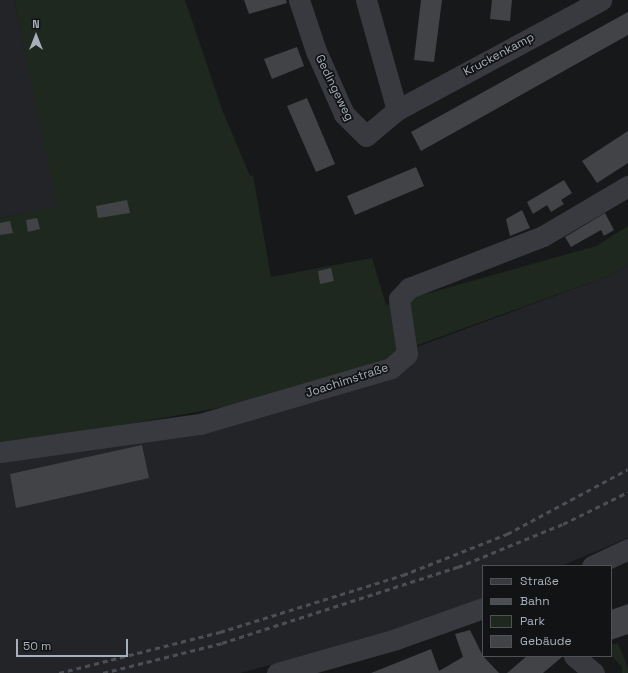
<!DOCTYPE html>
<html>
<head>
<meta charset="utf-8">
<style>
	body { margin:0 }
	#map { position:relative; width:628px; height:673px; overflow:hidden; background:#17181a; font-family:"Space Grotesk",sans-serif }
	div>[style] { position:absolute }
	.built>* { inset:0; background:#232427 }
	.green>* { inset:0; background:#1f281f }
	.building>* { inset:0; background:#414347 }
	.minor>* { height:21px; margin:-10.5px; padding:0 10.5px; transform-origin:10.5px; border-radius:10.5px; background:#383a3f }
	.rail>* { height:3px; margin-top:-1.5px; transform-origin:0; background:repeating-linear-gradient(90deg,#4b4f54 0 5px,transparent 0 9px) }
	span { translate:-50% -50%; white-space:nowrap; text-align:center; line-height:1.15; -webkit-text-stroke:3.5px #121315; paint-order:stroke }
	.street-label { font-size:12px; color:#a8b1bb }
	.legend { position:absolute; left:482px; top:565px; width:130px; height:92px; box-sizing:border-box; background:#121315; border:1px solid #4e5257; margin:0; padding:5px 7px; list-style:none; font-size:12px; color:#a8b1bb }
	.legend li { display:flex; align-items:center; gap:8px; height:20px }
	.legend b { width:20px; border:1px solid #4e5257 }
	.north { position:absolute; left:16px; top:16px; width:40px; height:40px; -webkit-text-stroke:3px #121315; paint-order:stroke; rotate:0deg; font-size:11px; font-weight:700; line-height:16px; text-align:center; color:#a8b1bb }
	.north::after { content:''; display:block; margin:auto; width:14px; height:18px; background:#a8b1bb; clip-path:polygon(50% 0,100% 100%,50% 72%,0 100%) }
	.scale { position:absolute; left:16px; top:639px; width:112px; height:18px; box-sizing:border-box; border:2px solid #a8b1bb; border-top:0; padding-left:5px; font-size:12px; line-height:14px; white-space:nowrap; color:#a8b1bb; -webkit-text-stroke:3px #121315; paint-order:stroke }
</style>
</head>
<body>
<div id="map">
	<div class="built">
		<i style="clip-path:polygon(0 0,14px 0,58px 207px,0 218px)"></i>
		<i style="clip-path:polygon(628px 265px,628px 538px,561px 566px,483px 566px,483px 598px,391px 632px,240px 673px,0 673px,0 456px,199px 428px,611px 275px)"></i>
	</div>
	<div class="green">
		<i style="clip-path:polygon(14px 0,185px 0,223px 112px,250px 176px,253px 175px,271px 277px,372px 258px,386px 305px,596px 246px,628px 226px,628px 265px,611px 275px,415px 346px,384px 363px,241px 404px,95px 430px,0 442px,0 218px,57px 207px)"></i>
		<i style="clip-path:polygon(618px 643px,628px 668px,628px 673px,622px 673px,622px 667px,611px 655px,611px 645px)"></i>
	</div>
	<div class="building">
		<i style="clip-path:polygon(244px 0,286px 0,287px 3px,249px 14px)"></i>
		<i style="clip-path:polygon(421px 0,442px 0,434px 62px,414px 60px)"></i>
		<i style="clip-path:polygon(492px 0,512px 0,510px 21px,490px 19px)"></i>
		<i style="clip-path:polygon(628px 12px,628px 35px,421px 151px,411px 132px)"></i>
		<i style="clip-path:polygon(297px 47px,304px 66px,272px 79px,264px 59px)"></i>
		<i style="clip-path:polygon(307px 98px,335px 164px,316px 172px,287px 106px)"></i>
		<i style="clip-path:polygon(628px 131px,628px 163px,597px 183px,582px 161px)"></i>
		<i style="clip-path:polygon(416px 167px,424px 186px,355px 215px,347px 196px)"></i>
		<i style="clip-path:polygon(564px 180px,572px 193px,561px 200px,564px 204px,551px 212px,547px 205px,533px 214px,527px 202px)"></i>
		<i style="clip-path:polygon(127px 200px,130px 213px,98px 218px,96px 206px)"></i>
		<i style="clip-path:polygon(522px 210px,530px 228px,510px 236px,506px 219px)"></i>
		<i style="clip-path:polygon(605px 213px,614px 230px,604px 236px,601px 230px,571px 247px,565px 237px)"></i>
		<i style="clip-path:polygon(37px 218px,40px 229px,28px 232px,26px 220px)"></i>
		<i style="clip-path:polygon(10px 221px,13px 233px,0 235px,0 223px)"></i>
		<i style="clip-path:polygon(331px 268px,334px 281px,320px 284px,318px 271px)"></i>
		<i style="clip-path:polygon(142px 445px,149px 478px,16px 508px,10px 474px)"></i>
		<i style="clip-path:polygon(628px 604px,628px 634px,611px 640px,611px 610px)"></i>
		<i style="clip-path:polygon(470px 630px,483px 656px,499px 673px,371px 673px,431px 649px,439px 671px,463px 657px,455px 634px)"></i>
		<i style="clip-path:polygon(527px 656px,562px 656px,562px 657px,543px 673px,507px 673px)"></i>
	</div>
	<div class="minor">
		<i style="left:299px;top:0;width:54px;rotate:71.6deg"></i>
		<i style="left:316px;top:51px;width:69px;rotate:66deg"></i>
		<i style="left:344px;top:114px;width:31px;rotate:45deg"></i>
		<i style="left:366px;top:136px;width:40px;rotate:-40deg"></i>
		<i style="left:397px;top:110px;width:232px;rotate:-28.3deg"></i>
		<i style="left:366px;top:0;width:114px;rotate:74.3deg"></i>
		<i style="left:0;top:452px;width:202px;rotate:-8deg"></i>
		<i style="left:200px;top:424px;width:199px;rotate:-16.3deg"></i>
		<i style="left:391px;top:368px;width:21px;rotate:-41deg"></i>
		<i style="left:407px;top:354px;width:56px;rotate:-98.3deg"></i>
		<i style="left:399px;top:299px;width:15px;rotate:-48deg"></i>
		<i style="left:409px;top:288px;width:144px;rotate:-21.2deg"></i>
		<i style="left:543px;top:236px;width:99px;rotate:-30.5deg"></i>
		<i style="left:592px;top:566px;width:40px;rotate:-25deg"></i>
		<i style="left:574px;top:656px;width:26px;rotate:40deg"></i>
		<i style="left:277px;top:673px;width:124px;rotate:-15.9deg"></i>
		<i style="left:396px;top:639px;width:92px;rotate:-19.6deg"></i>
	</div>
	<div class="rail">
		<i style="left:59px;top:673px;width:166px;rotate:-14.3deg"></i>
		<i style="left:220px;top:632px;width:192px;rotate:-17.3deg"></i>
		<i style="left:403px;top:575px;width:112px;rotate:-21.5deg"></i>
		<i style="left:507px;top:534px;width:137px;rotate:-28.2deg"></i>
		<i style="left:103px;top:673px;width:123px;rotate:-14.1deg"></i>
		<i style="left:222px;top:643px;width:248px;rotate:-17.9deg"></i>
		<i style="left:458px;top:567px;width:113px;rotate:-22.3deg"></i>
		<i style="left:563px;top:524px;width:72px;rotate:-26.2deg"></i>
	</div>
	<div class="street-label">
		<span style="left:499px;top:55px;rotate:-28deg">Kruckenkamp</span>
		<span style="left:334px;top:88px;rotate:64deg">Gedingeweg</span>
		<span style="left:347px;top:381px;rotate:-18deg">Joachimstraße</span>
	</div>
	<ul class="legend">
	<li><b style="height:5px;background:#383a3f"></b>Straße</li>
	<li><b style="height:5px;background:#4b4f54"></b>Bahn</li>
	<li><b style="height:11px;background:#1f281f"></b>Park</li>
	<li><b style="height:11px;background:#414347"></b>Gebäude</li>
	</ul>
	<div class="north">N</div>
	<div class="scale">50 m</div>
</div>
</body>
</html>
